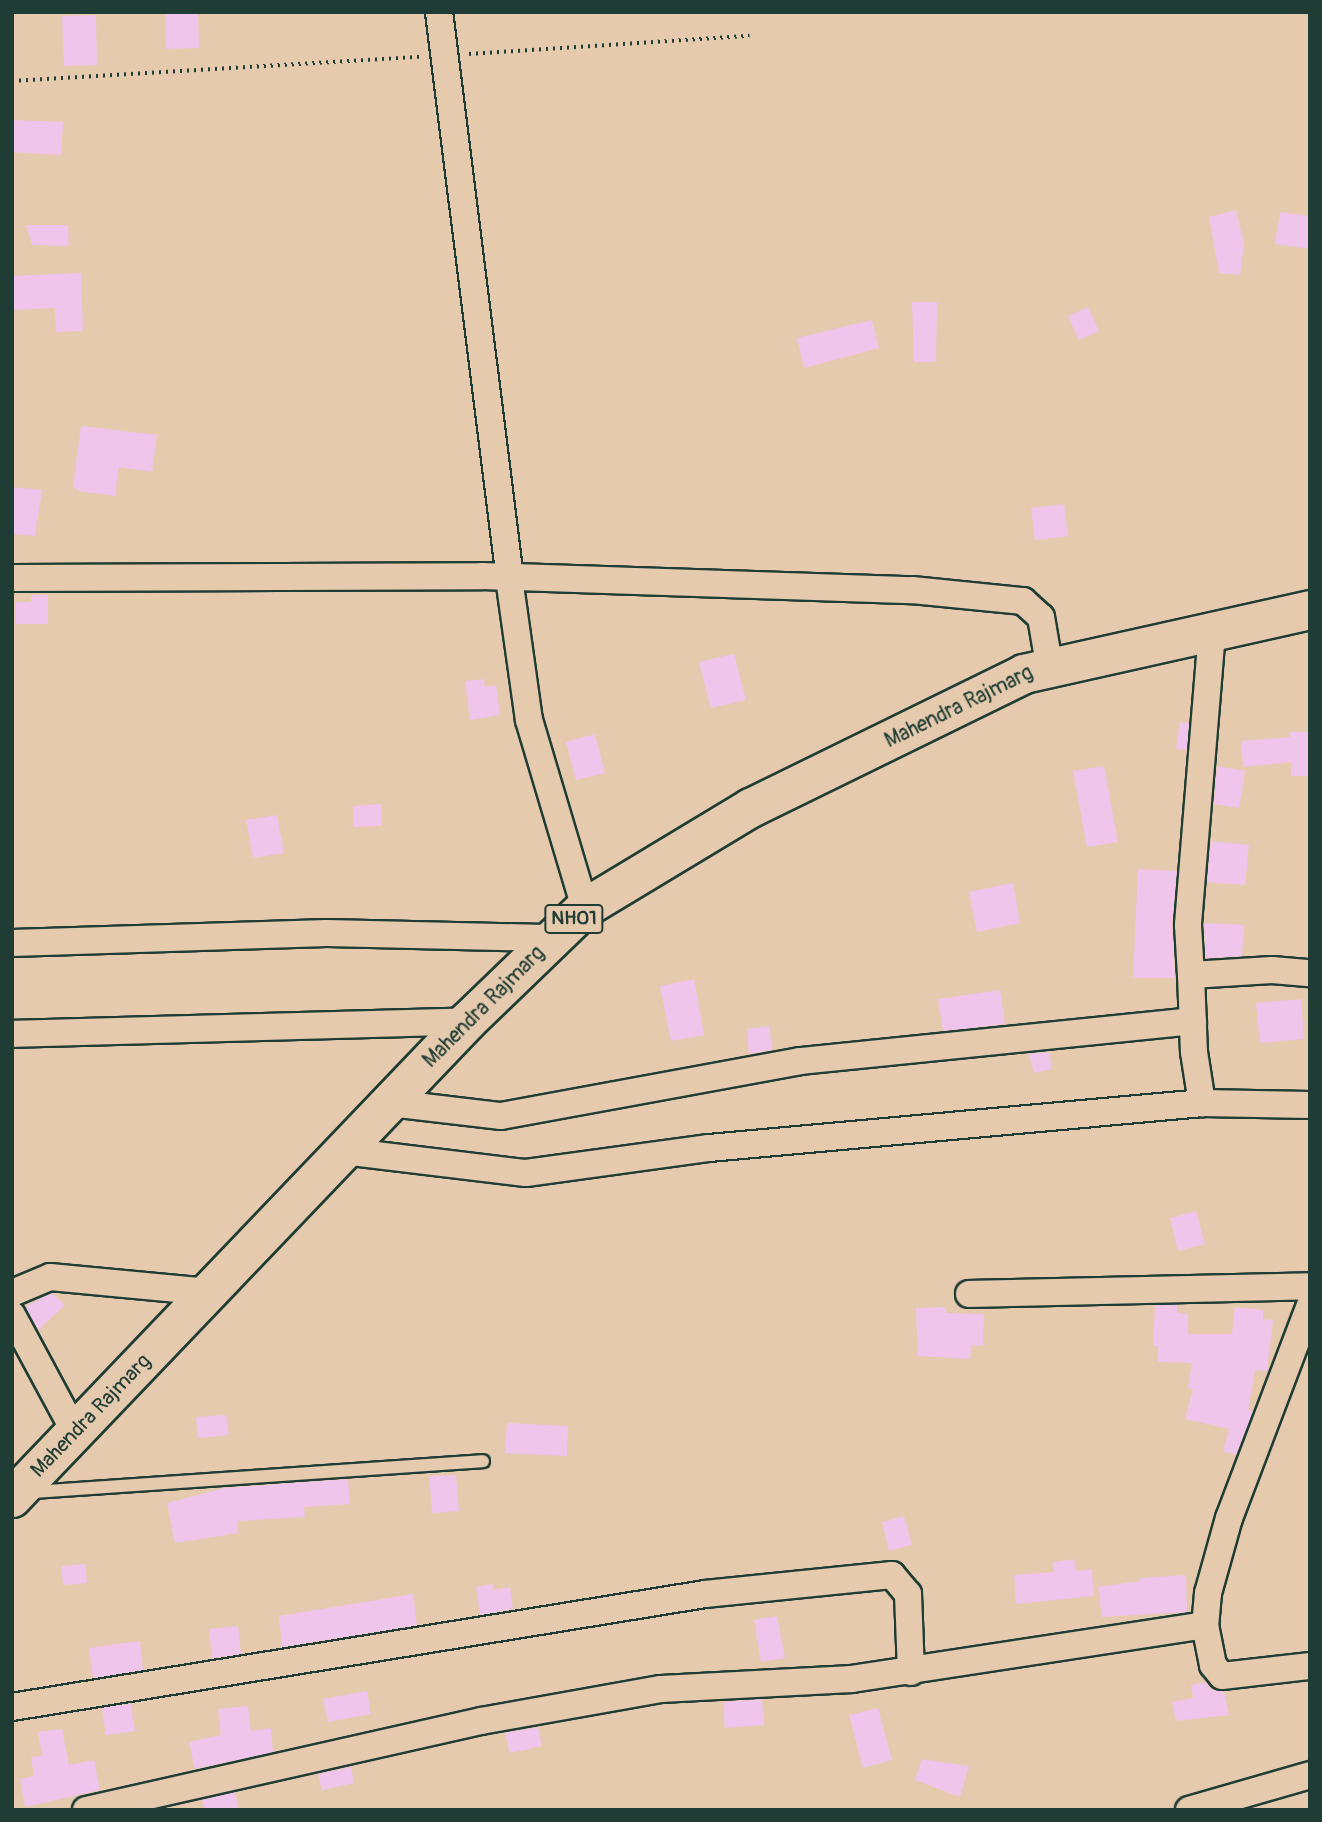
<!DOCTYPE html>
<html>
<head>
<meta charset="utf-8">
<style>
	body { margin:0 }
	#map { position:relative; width:1322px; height:1822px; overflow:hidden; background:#e6caad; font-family:Pangolin,sans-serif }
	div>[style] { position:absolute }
	.building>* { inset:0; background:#efc5ec }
	.path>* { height:3.5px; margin-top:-1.75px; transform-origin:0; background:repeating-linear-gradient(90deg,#1f3d34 0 2px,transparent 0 7px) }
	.roads { filter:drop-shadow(2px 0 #1f3d34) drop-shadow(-2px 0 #1f3d34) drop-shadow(0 2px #1f3d34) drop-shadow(0 -2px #1f3d34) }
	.lane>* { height:12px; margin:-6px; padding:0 6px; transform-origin:6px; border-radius:6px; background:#e6caad }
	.street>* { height:26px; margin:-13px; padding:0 13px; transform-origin:13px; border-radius:13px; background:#e6caad }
	.highway>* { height:38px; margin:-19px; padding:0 19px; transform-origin:19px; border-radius:19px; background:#e6caad }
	span { translate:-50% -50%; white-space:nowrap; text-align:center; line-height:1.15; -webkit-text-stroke:7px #e6caad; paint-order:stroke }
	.shield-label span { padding:2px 5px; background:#e6caad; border:2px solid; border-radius:5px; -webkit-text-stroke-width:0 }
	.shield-label { font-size:19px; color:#1f3d34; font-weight:700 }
	.street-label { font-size:21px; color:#1f3d34 }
	.frame { position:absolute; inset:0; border:14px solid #1f3d34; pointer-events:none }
</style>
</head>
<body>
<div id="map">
	<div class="building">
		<i style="clip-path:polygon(165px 12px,198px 12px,199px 48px,166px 49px)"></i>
		<i style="clip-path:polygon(96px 15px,97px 65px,64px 66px,62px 16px)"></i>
		<i style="clip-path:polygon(13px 120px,63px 122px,61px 155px,12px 152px)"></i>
		<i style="clip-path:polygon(1236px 210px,1244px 244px,1240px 275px,1219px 273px,1209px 217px)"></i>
		<i style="clip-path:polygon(1280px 212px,1310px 216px,1310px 249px,1275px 244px)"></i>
		<i style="clip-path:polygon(26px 225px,68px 225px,69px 246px,32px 245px)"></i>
		<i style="clip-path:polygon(81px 273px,83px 331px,56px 332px,55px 308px,12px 310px,12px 276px)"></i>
		<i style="clip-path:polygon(912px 302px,937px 302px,936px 362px,914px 362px)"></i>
		<i style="clip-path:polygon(1088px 307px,1099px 331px,1079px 340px,1068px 316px)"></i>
		<i style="clip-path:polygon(872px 320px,879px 348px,804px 368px,797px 338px)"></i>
		<i style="clip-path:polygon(81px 426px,157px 435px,152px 472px,119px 467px,115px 496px,79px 491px,73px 486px)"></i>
		<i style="clip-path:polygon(12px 487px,42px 490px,35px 536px,12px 534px)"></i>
		<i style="clip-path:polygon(1064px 504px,1068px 536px,1035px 540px,1031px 508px)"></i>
		<i style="clip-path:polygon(31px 595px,48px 595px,48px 624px,16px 624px,15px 602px,31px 602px)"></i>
		<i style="clip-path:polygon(734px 654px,746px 700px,711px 708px,699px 662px)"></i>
		<i style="clip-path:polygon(484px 679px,485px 687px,496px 685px,500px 715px,470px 720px,465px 681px)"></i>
		<i style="clip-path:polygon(1180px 722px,1189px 723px,1187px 750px,1176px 749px)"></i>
		<i style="clip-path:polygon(1290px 732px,1310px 732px,1310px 776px,1291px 776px,1291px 762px,1243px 767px,1241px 741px,1290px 737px)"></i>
		<i style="clip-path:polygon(595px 734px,605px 773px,576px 780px,566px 742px)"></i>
		<i style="clip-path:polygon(1104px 766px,1118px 842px,1087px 847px,1073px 771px)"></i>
		<i style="clip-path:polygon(1217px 766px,1245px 771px,1239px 808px,1214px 804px)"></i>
		<i style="clip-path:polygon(381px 804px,382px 826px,354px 827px,353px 806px)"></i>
		<i style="clip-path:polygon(277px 815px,284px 853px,253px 858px,246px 820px)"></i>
		<i style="clip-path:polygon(1211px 841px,1249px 845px,1245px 885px,1207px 882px)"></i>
		<i style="clip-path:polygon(1138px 869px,1177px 871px,1172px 924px,1175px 978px,1133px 978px)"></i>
		<i style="clip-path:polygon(1013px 883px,1020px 923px,977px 932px,969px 892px)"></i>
		<i style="clip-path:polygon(1204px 923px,1244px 925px,1242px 956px,1206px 958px)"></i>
		<i style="clip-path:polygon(694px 979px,704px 1035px,671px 1041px,660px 986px)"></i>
		<i style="clip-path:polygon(1000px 990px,1005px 1024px,943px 1031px,938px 999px)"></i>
		<i style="clip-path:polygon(1301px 999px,1304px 1039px,1260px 1043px,1256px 1003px)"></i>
		<i style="clip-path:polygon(769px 1026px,772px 1050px,749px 1054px,747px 1029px)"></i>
		<i style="clip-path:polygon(1049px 1052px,1052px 1069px,1034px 1073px,1029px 1054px)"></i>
		<i style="clip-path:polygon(1196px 1211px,1205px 1244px,1178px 1251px,1170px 1218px)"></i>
		<i style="clip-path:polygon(52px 1293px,65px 1305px,38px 1330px,25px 1307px)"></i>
		<i style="clip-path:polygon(1155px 1305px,1177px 1305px,1177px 1313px,1188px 1314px,1188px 1334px,1232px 1334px,1235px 1307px,1263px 1310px,1263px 1319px,1273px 1320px,1267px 1371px,1255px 1370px,1248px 1410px,1253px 1411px,1236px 1455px,1223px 1451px,1229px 1429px,1185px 1419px,1193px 1389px,1188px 1388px,1192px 1363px,1158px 1362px,1158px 1346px,1153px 1346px)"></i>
		<i style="clip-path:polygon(946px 1307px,946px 1313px,984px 1314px,983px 1346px,971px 1345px,970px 1359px,918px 1356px,916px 1308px)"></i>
		<i style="clip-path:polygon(226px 1415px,229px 1435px,198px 1438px,196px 1417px)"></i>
		<i style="clip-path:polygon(507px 1423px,568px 1426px,567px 1456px,505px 1453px)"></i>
		<i style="clip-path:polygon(456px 1475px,459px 1511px,432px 1513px,429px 1476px)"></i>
		<i style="clip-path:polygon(348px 1479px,350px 1504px,304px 1507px,305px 1517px,237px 1521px,238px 1533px,175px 1543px,167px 1503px,225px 1488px)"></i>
		<i style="clip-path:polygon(904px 1516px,912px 1545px,889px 1551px,882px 1522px)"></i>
		<i style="clip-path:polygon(1074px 1559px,1076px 1571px,1092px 1569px,1094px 1596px,1016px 1604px,1014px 1575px,1054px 1572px,1053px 1562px)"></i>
		<i style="clip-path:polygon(85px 1564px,87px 1583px,63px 1585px,61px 1566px)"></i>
		<i style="clip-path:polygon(1186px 1575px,1187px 1612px,1102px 1617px,1098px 1587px,1140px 1581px,1140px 1578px)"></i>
		<i style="clip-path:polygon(493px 1584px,494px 1590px,510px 1587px,513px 1609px,480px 1615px,476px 1587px)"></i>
		<i style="clip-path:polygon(413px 1594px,417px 1625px,282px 1647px,279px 1616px)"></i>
		<i style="clip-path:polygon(777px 1616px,785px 1658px,761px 1662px,754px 1620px)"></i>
		<i style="clip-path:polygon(238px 1626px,241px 1654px,212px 1658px,209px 1629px)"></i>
		<i style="clip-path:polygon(140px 1641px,143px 1670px,93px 1678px,89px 1648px)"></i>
		<i style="clip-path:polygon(1206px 1682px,1209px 1689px,1224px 1692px,1229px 1715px,1176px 1721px,1172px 1702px,1193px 1698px,1191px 1685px)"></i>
		<i style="clip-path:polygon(367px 1691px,371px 1714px,328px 1722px,323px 1699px)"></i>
		<i style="clip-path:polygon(762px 1699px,764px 1725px,725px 1728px,723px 1702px)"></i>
		<i style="clip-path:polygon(131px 1704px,135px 1731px,106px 1735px,102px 1708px)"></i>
		<i style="clip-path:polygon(248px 1706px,251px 1731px,271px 1728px,273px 1752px,195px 1769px,189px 1742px,221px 1735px,218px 1709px)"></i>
		<i style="clip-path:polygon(878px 1708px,892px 1760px,863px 1768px,849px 1715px)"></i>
		<i style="clip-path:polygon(538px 1727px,542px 1746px,510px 1753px,505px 1733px)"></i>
		<i style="clip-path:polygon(62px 1729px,69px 1765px,94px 1760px,100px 1790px,25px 1807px,20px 1779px,34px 1776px,31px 1757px,42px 1756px,38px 1732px)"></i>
		<i style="clip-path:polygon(922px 1759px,969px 1766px,960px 1797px,915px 1780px)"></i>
		<i style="clip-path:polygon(351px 1767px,354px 1783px,322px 1790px,318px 1774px)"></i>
		<i style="clip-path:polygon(235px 1792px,239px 1810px,205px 1810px,202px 1800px)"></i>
	</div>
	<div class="path">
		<i style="left:469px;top:54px;width:281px;rotate:-3.7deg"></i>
		<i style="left:12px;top:81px;width:411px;rotate:-3.4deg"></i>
	</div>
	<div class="roads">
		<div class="lane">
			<i style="left:32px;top:1492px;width:452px;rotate:-3.9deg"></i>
		</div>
		<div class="street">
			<i style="left:439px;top:12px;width:571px;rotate:82.86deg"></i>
			<i style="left:12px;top:578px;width:470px;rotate:-0.2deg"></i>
			<i style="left:482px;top:576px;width:430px;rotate:1.9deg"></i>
			<i style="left:912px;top:590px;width:112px;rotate:5.7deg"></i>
			<i style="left:1023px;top:601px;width:24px;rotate:42deg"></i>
			<i style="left:1041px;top:617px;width:48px;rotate:80.3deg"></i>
			<i style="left:509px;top:578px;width:143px;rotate:82deg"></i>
			<i style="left:529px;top:720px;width:196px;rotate:73.4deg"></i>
			<i style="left:1212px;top:632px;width:294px;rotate:94.7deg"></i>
			<i style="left:1188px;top:925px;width:50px;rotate:86.6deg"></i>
			<i style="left:1191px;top:975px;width:81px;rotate:-3.5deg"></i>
			<i style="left:1272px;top:970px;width:38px;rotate:5deg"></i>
			<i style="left:12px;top:943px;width:315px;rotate:-1.8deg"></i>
			<i style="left:327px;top:933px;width:227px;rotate:1.3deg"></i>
			<i style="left:1191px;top:975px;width:77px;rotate:87.8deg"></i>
			<i style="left:1194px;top:1052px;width:52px;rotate:81.1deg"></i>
			<i style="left:1202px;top:1103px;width:108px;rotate:1.1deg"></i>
			<i style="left:12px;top:1034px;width:456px;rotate:-1.6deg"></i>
			<i style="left:390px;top:1103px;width:112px;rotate:6.7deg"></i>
			<i style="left:501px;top:1116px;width:304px;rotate:-10.4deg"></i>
			<i style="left:800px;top:1061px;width:395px;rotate:-5.8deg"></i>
			<i style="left:343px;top:1151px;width:184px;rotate:6.9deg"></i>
			<i style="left:526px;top:1173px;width:185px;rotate:-7.8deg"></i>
			<i style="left:709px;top:1148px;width:495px;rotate:-5.2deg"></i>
			<i style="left:12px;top:1293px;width:41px;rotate:-22.8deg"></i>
			<i style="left:50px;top:1277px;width:160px;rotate:5.4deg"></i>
			<i style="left:969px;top:1294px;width:341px;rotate:-1.3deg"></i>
			<i style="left:1310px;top:1305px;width:228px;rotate:110.8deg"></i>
			<i style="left:1229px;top:1518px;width:78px;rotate:105.6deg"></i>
			<i style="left:1208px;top:1593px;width:32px;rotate:95deg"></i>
			<i style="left:1205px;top:1625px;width:41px;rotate:78.7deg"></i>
			<i style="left:1213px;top:1665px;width:14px;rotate:51deg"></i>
			<i style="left:1222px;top:1676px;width:89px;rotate:-6.5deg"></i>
			<i style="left:12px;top:1315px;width:133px;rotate:61.7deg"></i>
			<i style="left:12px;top:1707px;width:702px;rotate:-9.26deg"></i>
			<i style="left:705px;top:1594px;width:188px;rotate:-5.8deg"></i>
			<i style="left:892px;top:1575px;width:25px;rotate:50deg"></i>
			<i style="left:908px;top:1594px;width:78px;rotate:87.8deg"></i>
			<i style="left:86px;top:1810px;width:405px;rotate:-12.7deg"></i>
			<i style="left:481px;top:1721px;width:183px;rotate:-10.1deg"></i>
			<i style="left:661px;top:1689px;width:191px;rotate:-3deg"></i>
			<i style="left:852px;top:1679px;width:357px;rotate:-8.7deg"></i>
			<i style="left:1189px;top:1810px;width:126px;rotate:-16.1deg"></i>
		</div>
		<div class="highway">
			<i style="left:12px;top:1498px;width:660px;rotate:-46.29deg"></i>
			<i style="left:468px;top:1021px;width:163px;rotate:-44deg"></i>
			<i style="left:585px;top:908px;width:194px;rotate:-31.1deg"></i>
			<i style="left:751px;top:808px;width:304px;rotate:-26.1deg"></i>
			<i style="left:1024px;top:674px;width:293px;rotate:-12.6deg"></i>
		</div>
	</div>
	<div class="shield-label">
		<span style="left:574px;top:919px">NH01</span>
	</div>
	<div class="street-label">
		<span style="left:959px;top:707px;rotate:-26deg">Mahendra Rajmarg</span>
		<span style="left:484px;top:1007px;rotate:-45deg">Mahendra Rajmarg</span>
		<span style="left:91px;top:1416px;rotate:-46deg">Mahendra Rajmarg</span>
	</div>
	<div class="frame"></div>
</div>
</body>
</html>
